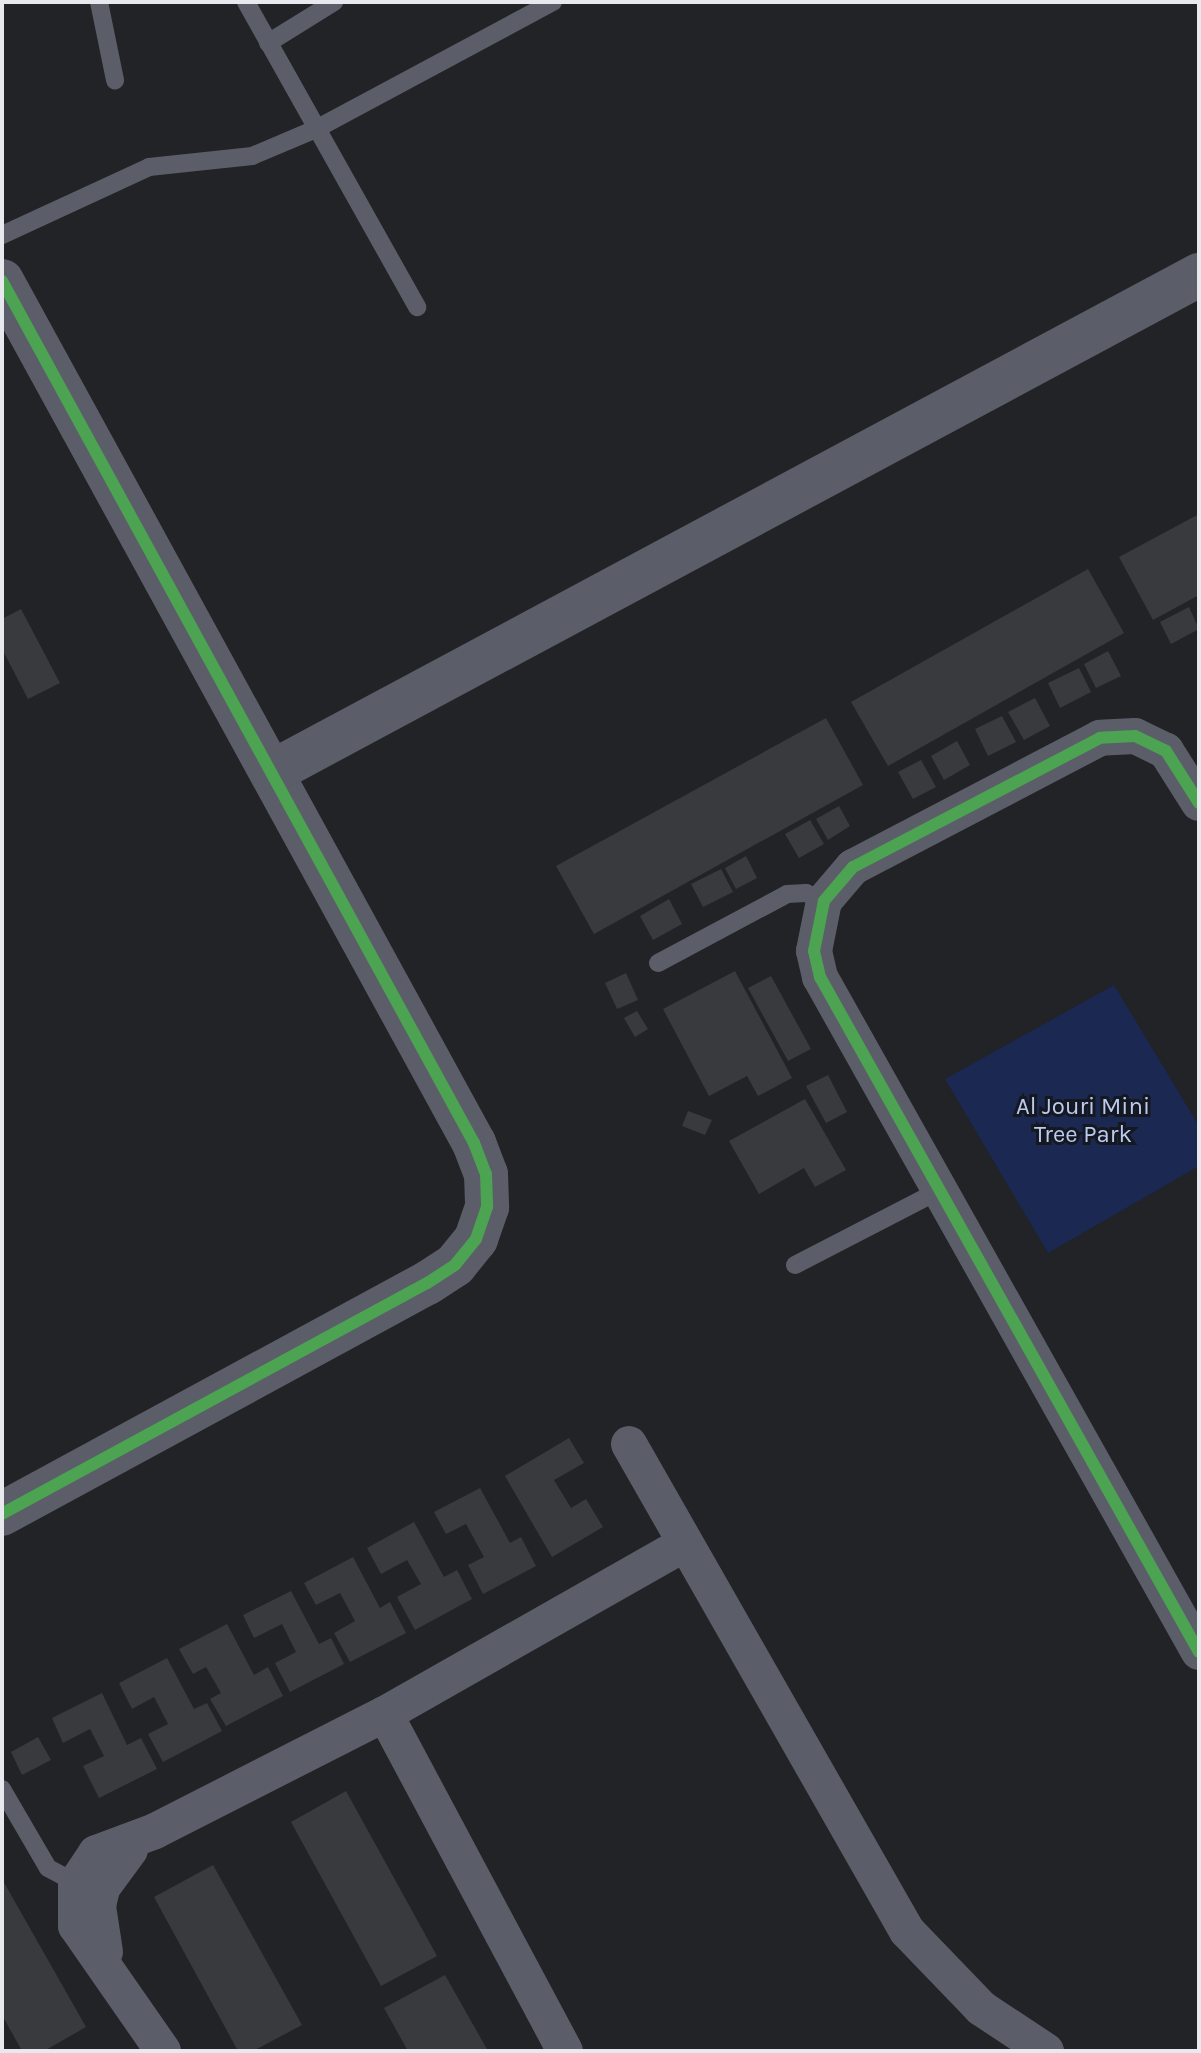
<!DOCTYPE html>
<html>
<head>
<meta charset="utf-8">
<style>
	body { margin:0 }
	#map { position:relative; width:1201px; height:2053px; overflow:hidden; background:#212326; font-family:Karla,sans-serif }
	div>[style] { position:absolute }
	.green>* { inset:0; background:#1a2852 }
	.building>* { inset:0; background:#393a3d }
	.service>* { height:18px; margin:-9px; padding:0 9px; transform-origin:9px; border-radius:9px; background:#5b5e68 }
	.minor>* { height:36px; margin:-18px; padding:0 18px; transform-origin:18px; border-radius:18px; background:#5b5e68 }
	.tertiary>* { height:44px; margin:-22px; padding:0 22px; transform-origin:22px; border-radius:22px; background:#5b5e68 }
	.cycleway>* { height:12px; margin:-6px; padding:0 6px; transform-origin:6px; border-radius:6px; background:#4ca352 }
	span { translate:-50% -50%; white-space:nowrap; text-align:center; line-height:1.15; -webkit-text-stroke:6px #16181f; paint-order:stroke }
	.park-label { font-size:24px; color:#bacbf3 }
	.frame { position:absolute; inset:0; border:4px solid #e7e9ee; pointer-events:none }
</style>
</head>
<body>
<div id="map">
	<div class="green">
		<i style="clip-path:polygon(1114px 985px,1199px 1126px,1199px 1166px,1048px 1253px,945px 1079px)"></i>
	</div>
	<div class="building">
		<i style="clip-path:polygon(1199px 514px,1199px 595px,1153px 620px,1119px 557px)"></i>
		<i style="clip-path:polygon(1088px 569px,1124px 633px,888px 766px,851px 702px)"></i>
		<i style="clip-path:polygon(1189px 607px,1199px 629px,1171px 644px,1160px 622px)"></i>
		<i style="clip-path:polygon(21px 609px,60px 683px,28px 699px,2px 649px,2px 619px)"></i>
		<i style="clip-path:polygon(1108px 651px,1121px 676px,1096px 688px,1084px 664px)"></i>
		<i style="clip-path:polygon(1079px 668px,1091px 692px,1060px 708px,1048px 683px)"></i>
		<i style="clip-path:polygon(1035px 698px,1050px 726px,1024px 740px,1008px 712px)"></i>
		<i style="clip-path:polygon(1002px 716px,1016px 742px,988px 756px,975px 729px)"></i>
		<i style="clip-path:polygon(826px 718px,863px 785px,594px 934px,556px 866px)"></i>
		<i style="clip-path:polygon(957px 741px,970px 765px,944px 780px,931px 756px)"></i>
		<i style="clip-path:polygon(921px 760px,936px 787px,913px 799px,898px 772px)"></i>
		<i style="clip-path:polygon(839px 806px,850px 826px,828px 840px,816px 819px)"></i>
		<i style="clip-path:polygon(810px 820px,824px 844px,799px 858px,785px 834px)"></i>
		<i style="clip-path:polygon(746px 856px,757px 878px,736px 889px,725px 868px)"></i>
		<i style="clip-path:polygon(721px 869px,733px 892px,703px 907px,691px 884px)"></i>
		<i style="clip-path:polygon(669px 899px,682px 924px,653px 940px,640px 916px)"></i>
		<i style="clip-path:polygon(735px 971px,792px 1078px,758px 1096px,747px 1076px,709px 1096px,663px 1009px)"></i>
		<i style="clip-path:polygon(626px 973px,638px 1000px,617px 1009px,605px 983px)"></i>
		<i style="clip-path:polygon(771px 976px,811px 1049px,788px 1061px,748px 988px)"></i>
		<i style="clip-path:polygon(637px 1011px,648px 1029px,635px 1037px,624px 1018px)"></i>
		<i style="clip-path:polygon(828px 1075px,847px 1112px,826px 1123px,806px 1086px)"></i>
		<i style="clip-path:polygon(805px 1099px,846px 1170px,815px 1187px,804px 1168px,759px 1194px,729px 1141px)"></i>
		<i style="clip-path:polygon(688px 1111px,712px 1120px,705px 1135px,682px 1126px)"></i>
		<i style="clip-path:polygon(569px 1438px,584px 1463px,554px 1480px,571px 1508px,586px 1499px,603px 1527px,552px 1557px,505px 1476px)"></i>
		<i style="clip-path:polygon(480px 1488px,510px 1543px,521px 1537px,536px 1566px,483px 1594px,468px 1565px,484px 1557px,466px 1524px,446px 1534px,434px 1512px)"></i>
		<i style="clip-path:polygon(414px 1522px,444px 1577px,457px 1570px,472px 1599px,415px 1630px,397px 1597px,421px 1584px,407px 1560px,381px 1574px,367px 1548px)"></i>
		<i style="clip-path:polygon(353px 1557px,380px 1608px,390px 1602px,406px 1633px,350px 1662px,334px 1633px,355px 1621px,340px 1593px,316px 1605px,304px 1583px)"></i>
		<i style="clip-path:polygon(291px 1591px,319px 1644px,331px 1638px,344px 1664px,290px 1692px,275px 1663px,296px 1652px,282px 1624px,254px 1638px,243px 1615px)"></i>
		<i style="clip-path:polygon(227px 1624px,254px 1675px,268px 1667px,283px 1696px,226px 1726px,210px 1699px,221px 1693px,206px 1667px,193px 1674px,179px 1649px)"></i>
		<i style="clip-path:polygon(167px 1658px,194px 1709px,207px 1703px,222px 1731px,163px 1762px,148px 1734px,168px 1724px,154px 1697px,132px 1709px,119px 1683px)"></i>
		<i style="clip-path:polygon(102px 1693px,127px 1745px,141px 1738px,157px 1769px,99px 1798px,83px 1766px,104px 1756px,90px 1729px,63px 1743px,52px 1718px)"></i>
		<i style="clip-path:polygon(38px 1737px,51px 1760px,22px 1775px,11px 1752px)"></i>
		<i style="clip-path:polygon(346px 1791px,437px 1956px,381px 1986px,291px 1822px)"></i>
		<i style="clip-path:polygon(213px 1865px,302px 2025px,253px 2051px,238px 2051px,154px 1897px)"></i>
		<i style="clip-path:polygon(2px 1879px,86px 2027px,44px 2051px,22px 2051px,2px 2015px)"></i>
		<i style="clip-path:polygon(445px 1975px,488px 2051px,408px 2051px,384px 2008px)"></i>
	</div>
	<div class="service">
		<i style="left:99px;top:2px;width:80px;rotate:78.4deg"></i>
		<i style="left:246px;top:2px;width:350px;rotate:60.7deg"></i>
		<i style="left:268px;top:43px;width:78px;rotate:-31.8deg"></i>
		<i style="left:2px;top:235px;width:162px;rotate:-24.8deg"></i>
		<i style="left:149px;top:167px;width:104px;rotate:-6.1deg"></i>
		<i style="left:252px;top:156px;width:69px;rotate:-22.9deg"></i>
		<i style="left:316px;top:129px;width:269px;rotate:-28.2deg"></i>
		<i style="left:658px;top:963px;width:146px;rotate:-28.1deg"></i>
		<i style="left:787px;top:894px;width:19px;rotate:-3deg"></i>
		<i style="left:806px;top:893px;width:20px;rotate:24deg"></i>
		<i style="left:795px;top:1265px;width:165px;rotate:-27.3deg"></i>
		<i style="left:2px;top:1789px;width:91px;rotate:59.8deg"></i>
		<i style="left:48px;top:1868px;width:32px;rotate:28deg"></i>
	</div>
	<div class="minor">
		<i style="left:1199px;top:803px;width:62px;rotate:-122.4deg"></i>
		<i style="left:1166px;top:751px;width:34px;rotate:-154deg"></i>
		<i style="left:1135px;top:736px;width:35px;rotate:177deg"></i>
		<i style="left:1100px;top:738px;width:279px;rotate:152.4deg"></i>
		<i style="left:853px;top:867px;width:45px;rotate:130.5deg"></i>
		<i style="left:824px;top:901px;width:51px;rotate:101.3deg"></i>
		<i style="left:814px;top:951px;width:27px;rotate:77deg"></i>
		<i style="left:820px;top:977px;width:774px;rotate:60.69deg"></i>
		<i style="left:629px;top:1444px;width:561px;rotate:60.28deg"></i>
		<i style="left:907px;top:1931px;width:107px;rotate:46.1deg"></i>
		<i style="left:981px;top:2008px;width:78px;rotate:33.5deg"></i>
		<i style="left:385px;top:1714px;width:382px;rotate:61.9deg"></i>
		<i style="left:105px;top:1952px;width:47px;rotate:-98.7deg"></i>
		<i style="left:98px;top:1906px;width:18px;rotate:-77deg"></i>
		<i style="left:102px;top:1888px;width:47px;rotate:-53.6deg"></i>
		<i style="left:163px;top:2051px;width:152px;rotate:-124.8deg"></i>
		<i style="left:76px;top:1926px;width:43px;rotate:-90deg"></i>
		<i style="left:76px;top:1883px;width:36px;rotate:-56deg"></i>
		<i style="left:96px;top:1853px;width:63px;rotate:-20.4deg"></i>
		<i style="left:155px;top:1831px;width:258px;rotate:-27deg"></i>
		<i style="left:385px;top:1714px;width:342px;rotate:-29.6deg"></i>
	</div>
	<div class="tertiary">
		<i style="left:2px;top:281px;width:983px;rotate:61.3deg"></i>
		<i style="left:474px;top:1143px;width:33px;rotate:69deg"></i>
		<i style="left:486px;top:1174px;width:33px;rotate:88deg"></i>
		<i style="left:487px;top:1207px;width:34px;rotate:109deg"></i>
		<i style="left:476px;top:1239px;width:33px;rotate:129deg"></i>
		<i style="left:455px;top:1265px;width:33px;rotate:147deg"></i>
		<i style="left:427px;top:1283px;width:484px;rotate:151.5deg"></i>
		<i style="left:272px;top:772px;width:1052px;rotate:-28.2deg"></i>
	</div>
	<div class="cycleway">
		<i style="left:2px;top:281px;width:983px;rotate:61.3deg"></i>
		<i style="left:474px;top:1143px;width:33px;rotate:69deg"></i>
		<i style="left:486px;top:1174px;width:33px;rotate:88deg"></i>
		<i style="left:487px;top:1207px;width:34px;rotate:109deg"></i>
		<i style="left:476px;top:1239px;width:33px;rotate:129deg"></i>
		<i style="left:455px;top:1265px;width:33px;rotate:147deg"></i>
		<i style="left:427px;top:1283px;width:484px;rotate:151.5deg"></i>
		<i style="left:1199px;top:803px;width:62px;rotate:-122.4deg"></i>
		<i style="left:1166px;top:751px;width:34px;rotate:-154deg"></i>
		<i style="left:1135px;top:736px;width:35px;rotate:177deg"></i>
		<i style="left:1100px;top:738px;width:279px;rotate:152.4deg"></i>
		<i style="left:853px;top:867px;width:45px;rotate:130.5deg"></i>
		<i style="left:824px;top:901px;width:51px;rotate:101.3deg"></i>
		<i style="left:814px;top:951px;width:27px;rotate:77deg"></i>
		<i style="left:820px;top:977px;width:774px;rotate:60.69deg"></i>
	</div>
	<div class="park-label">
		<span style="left:1083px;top:1121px">Al Jouri Mini<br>Tree Park</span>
	</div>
	<div class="frame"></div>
</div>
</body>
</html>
